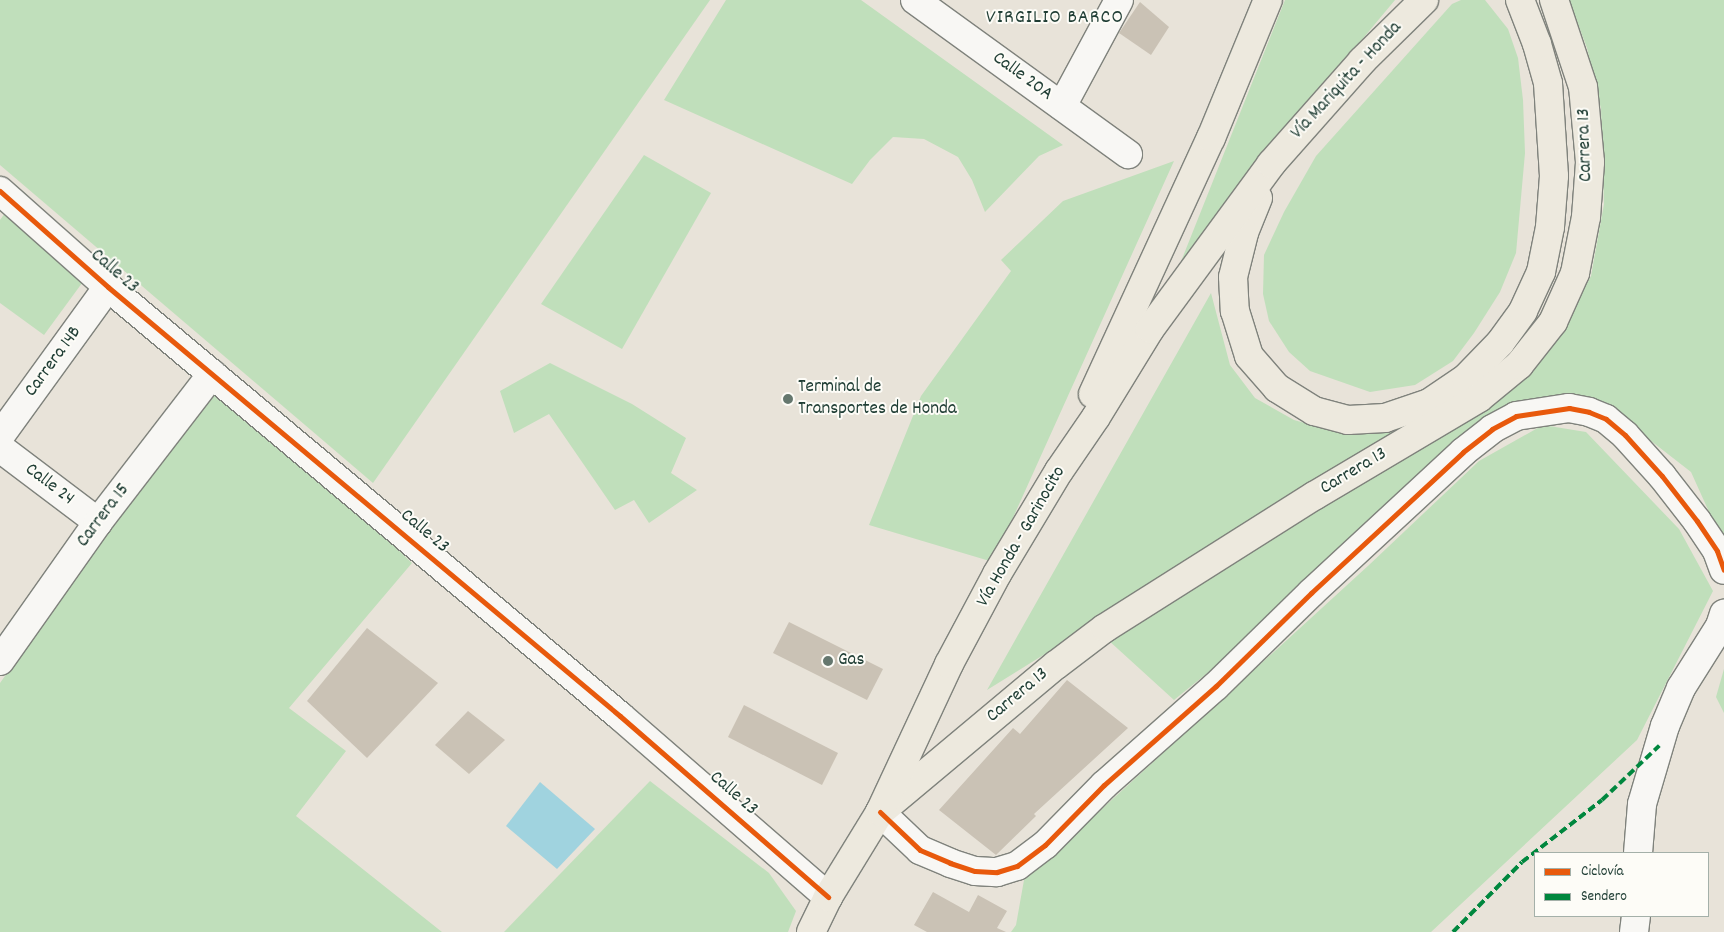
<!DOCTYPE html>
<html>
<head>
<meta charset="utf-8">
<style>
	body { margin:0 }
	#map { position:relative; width:1724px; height:932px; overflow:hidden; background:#e8e3d9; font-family:Dekko,sans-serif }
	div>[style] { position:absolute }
	.green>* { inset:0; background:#c0dfbb }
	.water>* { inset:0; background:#a0d3df }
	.building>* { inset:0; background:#cac2b5 }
	.roads { filter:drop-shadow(1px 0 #7f827c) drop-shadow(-1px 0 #7f827c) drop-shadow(0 1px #7f827c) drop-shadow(0 -1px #7f827c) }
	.minor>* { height:28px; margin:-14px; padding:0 14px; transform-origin:14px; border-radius:14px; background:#f8f7f4 }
	.trunk>* { height:28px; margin:-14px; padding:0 14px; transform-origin:14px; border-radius:14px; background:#ede9de }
	.quiet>* { height:4px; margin-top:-2px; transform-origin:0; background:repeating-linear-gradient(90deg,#00873e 0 8px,transparent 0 12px) }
	.cycleway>* { height:5px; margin:-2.5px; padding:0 2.5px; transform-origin:2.5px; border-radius:2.5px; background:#e8590c }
	.dots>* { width:14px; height:14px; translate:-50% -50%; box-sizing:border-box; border:2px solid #fdfcf7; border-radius:50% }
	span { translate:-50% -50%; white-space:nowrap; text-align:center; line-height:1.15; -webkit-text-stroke:4px #fdfcf7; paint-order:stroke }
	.street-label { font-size:19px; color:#1f3d34 }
	.poi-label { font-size:19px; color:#1f3d34 }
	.left { translate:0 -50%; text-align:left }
	.neighbourhood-label { font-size:20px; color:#1f3d34; letter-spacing:1px }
	.legend { position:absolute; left:1534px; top:852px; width:175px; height:65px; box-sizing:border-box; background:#fdfcf7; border:1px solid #a4b0a9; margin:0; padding:6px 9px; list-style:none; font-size:15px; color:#1f3d34 }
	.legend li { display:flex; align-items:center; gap:10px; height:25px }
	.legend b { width:25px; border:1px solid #a4b0a9 }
</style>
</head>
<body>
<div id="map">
	<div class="green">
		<i style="clip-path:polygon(0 0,710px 0,373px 483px,0 165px)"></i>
		<i style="clip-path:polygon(726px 0,861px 0,1063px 145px,1039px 156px,985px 212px,972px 180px,958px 157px,924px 139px,893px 137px,870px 160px,852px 184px,664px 100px)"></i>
		<i style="clip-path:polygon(1285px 0,1395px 0,1223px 206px,1178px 269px)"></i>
		<i style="clip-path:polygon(1461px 0,1485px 0,1508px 29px,1518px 58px,1523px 100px,1525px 153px,1516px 253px,1500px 292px,1474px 333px,1453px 361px,1415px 385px,1370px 392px,1310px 371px,1289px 352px,1269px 321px,1263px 294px,1264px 255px,1284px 212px,1316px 156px,1452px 4px)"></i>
		<i style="clip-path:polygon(1569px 0,1724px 0,1724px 545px,1691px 472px,1601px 402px,1546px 399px,1174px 700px,1107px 639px,1555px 341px,1591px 276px,1604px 204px,1601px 109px,1587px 48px)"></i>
		<i style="clip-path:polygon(644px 155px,711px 193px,622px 349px,541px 304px)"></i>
		<i style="clip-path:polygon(1174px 161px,993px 562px,869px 525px,921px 396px,1011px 271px,1001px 260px,1063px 201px)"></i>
		<i style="clip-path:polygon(5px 213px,85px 279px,44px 335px,0 303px,0 220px)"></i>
		<i style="clip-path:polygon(1211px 293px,1230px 365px,1255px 398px,1294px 420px,1340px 433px,1402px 432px,987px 690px)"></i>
		<i style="clip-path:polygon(550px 363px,632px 404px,686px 438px,671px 473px,697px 490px,649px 523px,634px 500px,615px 510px,549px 414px,514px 433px,500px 391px)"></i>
		<i style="clip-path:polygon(218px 379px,412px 563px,289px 708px,346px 751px,296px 816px,442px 932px,0 932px,0 683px)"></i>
		<i style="clip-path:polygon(1543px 425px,1586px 432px,1679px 529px,1713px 591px,1637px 740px,1431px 932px,1011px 932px,1016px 925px,1024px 880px,1369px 565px,1479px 461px)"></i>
		<i style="clip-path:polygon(1724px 669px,1724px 713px,1716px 697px)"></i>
		<i style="clip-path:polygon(650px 781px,769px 873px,796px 911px,788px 932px,504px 932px)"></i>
	</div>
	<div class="water">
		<i style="clip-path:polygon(540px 782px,595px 829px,557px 869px,506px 826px)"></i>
	</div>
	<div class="building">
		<i style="clip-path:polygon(1140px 2px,1169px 27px,1151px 55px,1119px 33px)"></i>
		<i style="clip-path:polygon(789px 622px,883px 669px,867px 700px,773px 653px)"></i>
		<i style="clip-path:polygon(367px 628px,438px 683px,367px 758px,307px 701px)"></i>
		<i style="clip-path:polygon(1067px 680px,1128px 728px,1034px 814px,1036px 816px,996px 855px,939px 810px,1013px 728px,1020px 734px)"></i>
		<i style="clip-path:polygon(744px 705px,838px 753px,822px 785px,728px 737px)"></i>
		<i style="clip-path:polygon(468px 711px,505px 740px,469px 774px,435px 745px)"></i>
		<i style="clip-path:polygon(933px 892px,969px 912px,978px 895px,1007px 911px,997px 928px,1006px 932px,927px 932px,914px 925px)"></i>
	</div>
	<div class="roads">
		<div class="minor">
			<i style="left:915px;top:0;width:263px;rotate:35.9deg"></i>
			<i style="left:1062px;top:106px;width:120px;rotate:-61.7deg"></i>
			<i style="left:0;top:191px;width:144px;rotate:41.6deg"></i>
			<i style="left:108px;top:287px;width:668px;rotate:39.96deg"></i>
			<i style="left:620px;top:716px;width:276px;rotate:41deg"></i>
			<i style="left:0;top:436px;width:184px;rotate:-54.1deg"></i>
			<i style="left:0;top:448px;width:123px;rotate:37.1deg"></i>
			<i style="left:0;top:661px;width:170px;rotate:-54.8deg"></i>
			<i style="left:98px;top:522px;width:187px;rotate:-52.4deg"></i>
			<i style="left:880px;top:812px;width:55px;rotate:43.5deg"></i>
			<i style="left:920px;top:850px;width:33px;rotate:23deg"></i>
			<i style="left:950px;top:863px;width:26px;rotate:18deg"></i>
			<i style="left:975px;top:871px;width:22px;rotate:3deg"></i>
			<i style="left:997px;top:872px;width:21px;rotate:-17deg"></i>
			<i style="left:1017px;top:866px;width:35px;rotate:-37deg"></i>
			<i style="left:1045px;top:845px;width:84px;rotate:-45.5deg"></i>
			<i style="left:1104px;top:785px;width:149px;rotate:-41.5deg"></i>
			<i style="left:1216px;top:686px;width:133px;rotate:-44.4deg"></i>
			<i style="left:1311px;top:593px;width:207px;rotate:-42.8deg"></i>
			<i style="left:1463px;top:452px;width:37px;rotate:-38deg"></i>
			<i style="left:1492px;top:429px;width:27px;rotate:-28deg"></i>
			<i style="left:1516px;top:416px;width:54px;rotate:-8.6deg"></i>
			<i style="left:1569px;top:408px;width:20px;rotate:11deg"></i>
			<i style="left:1589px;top:412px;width:18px;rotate:22deg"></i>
			<i style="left:1606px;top:419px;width:25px;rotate:40deg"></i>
			<i style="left:1625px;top:435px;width:55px;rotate:47.9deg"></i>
			<i style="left:1662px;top:476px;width:57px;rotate:52.1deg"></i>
			<i style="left:1697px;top:521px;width:36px;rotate:56deg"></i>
			<i style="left:1717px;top:551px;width:20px;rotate:70deg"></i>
			<i style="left:1638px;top:853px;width:49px;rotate:-85.3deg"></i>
			<i style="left:1642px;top:804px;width:81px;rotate:-73.6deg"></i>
			<i style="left:1665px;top:726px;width:41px;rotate:-67.2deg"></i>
			<i style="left:1681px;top:688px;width:73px;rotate:-57.8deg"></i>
			<i style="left:1720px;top:626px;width:13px;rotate:-72deg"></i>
			<i style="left:1634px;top:932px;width:16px;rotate:-83deg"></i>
		</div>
		<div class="trunk">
			<i style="left:1258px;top:198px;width:38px;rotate:112deg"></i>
			<i style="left:1244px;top:233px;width:45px;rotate:104deg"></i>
			<i style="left:1233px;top:277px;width:34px;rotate:87deg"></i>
			<i style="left:1235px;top:311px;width:47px;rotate:72.7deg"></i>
			<i style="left:1249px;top:356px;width:43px;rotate:48.8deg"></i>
			<i style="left:1277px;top:388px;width:44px;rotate:31.9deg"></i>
			<i style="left:1314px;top:411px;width:35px;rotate:15deg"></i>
			<i style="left:1348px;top:420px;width:37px;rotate:-3deg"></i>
			<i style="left:1385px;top:418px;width:46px;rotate:-18.8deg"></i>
			<i style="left:1429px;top:403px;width:45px;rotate:-34deg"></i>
			<i style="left:1466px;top:378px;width:49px;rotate:-45.8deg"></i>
			<i style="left:1500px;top:343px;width:39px;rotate:-54deg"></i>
			<i style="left:1523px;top:311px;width:43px;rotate:-65.2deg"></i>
			<i style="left:1541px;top:272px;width:46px;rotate:-78.7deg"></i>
			<i style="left:1550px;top:227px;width:51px;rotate:-85.5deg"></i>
			<i style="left:1554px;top:176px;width:93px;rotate:-93.7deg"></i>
			<i style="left:1548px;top:83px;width:41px;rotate:-105.8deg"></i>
			<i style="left:1537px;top:44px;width:47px;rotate:-111.1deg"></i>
			<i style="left:1093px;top:394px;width:282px;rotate:-65.3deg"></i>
			<i style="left:1211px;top:138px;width:149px;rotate:-67.6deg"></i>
			<i style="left:880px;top:812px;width:229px;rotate:-39.9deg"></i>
			<i style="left:1056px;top:665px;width:61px;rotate:-37.1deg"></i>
			<i style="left:1105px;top:628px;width:247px;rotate:-32.3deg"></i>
			<i style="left:1314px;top:496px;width:192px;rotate:-30.7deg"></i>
			<i style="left:1479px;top:398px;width:52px;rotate:-39.5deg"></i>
			<i style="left:1519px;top:365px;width:55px;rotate:-51.7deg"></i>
			<i style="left:1553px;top:322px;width:54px;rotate:-65.8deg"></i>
			<i style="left:1575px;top:273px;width:57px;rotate:-78.9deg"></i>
			<i style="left:1586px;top:217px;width:55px;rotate:-85.8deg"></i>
			<i style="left:1590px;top:162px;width:75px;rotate:-95.3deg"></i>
			<i style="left:1583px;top:87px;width:92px;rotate:-108.4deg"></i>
			<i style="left:811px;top:932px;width:39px;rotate:-64deg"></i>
			<i style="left:828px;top:897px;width:100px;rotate:-58.5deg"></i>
			<i style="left:880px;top:812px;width:163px;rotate:-65deg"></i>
			<i style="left:949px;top:664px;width:102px;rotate:-61.9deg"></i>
			<i style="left:997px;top:574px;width:120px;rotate:-59deg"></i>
			<i style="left:1059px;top:471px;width:65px;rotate:-55.6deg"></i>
			<i style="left:1096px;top:417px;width:103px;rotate:-58.5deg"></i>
			<i style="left:1150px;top:329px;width:205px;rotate:-53.7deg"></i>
			<i style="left:1271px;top:164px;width:137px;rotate:-48.5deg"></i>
			<i style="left:1362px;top:61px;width:87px;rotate:-44.5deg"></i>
		</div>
	</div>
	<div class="quiet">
		<i style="left:1453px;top:932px;width:98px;rotate:-45.4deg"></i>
		<i style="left:1522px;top:862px;width:101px;rotate:-37.8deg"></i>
		<i style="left:1602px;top:800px;width:79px;rotate:-43.5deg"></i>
	</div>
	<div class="cycleway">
		<i style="left:0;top:191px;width:144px;rotate:41.6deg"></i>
		<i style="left:108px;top:287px;width:668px;rotate:39.96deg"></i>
		<i style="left:620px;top:716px;width:276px;rotate:41deg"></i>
		<i style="left:880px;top:812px;width:55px;rotate:43.5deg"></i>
		<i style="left:920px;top:850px;width:33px;rotate:23deg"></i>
		<i style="left:950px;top:863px;width:26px;rotate:18deg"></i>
		<i style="left:975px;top:871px;width:22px;rotate:3deg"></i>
		<i style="left:997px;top:872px;width:21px;rotate:-17deg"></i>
		<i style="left:1017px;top:866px;width:35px;rotate:-37deg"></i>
		<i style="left:1045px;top:845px;width:84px;rotate:-45.5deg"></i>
		<i style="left:1104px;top:785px;width:149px;rotate:-41.5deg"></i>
		<i style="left:1216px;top:686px;width:133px;rotate:-44.4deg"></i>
		<i style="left:1311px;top:593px;width:207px;rotate:-42.8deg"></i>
		<i style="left:1463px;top:452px;width:37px;rotate:-38deg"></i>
		<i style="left:1492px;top:429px;width:27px;rotate:-28deg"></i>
		<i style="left:1516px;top:416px;width:54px;rotate:-8.6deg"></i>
		<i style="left:1569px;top:408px;width:20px;rotate:11deg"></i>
		<i style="left:1589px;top:412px;width:18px;rotate:22deg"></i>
		<i style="left:1606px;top:419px;width:25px;rotate:40deg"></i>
		<i style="left:1625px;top:435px;width:55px;rotate:47.9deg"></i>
		<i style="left:1662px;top:476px;width:57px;rotate:52.1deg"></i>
		<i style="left:1697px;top:521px;width:36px;rotate:56deg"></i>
		<i style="left:1717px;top:551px;width:20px;rotate:70deg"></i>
	</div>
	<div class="dots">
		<i style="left:788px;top:399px;background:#65776e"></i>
		<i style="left:828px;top:661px;background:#65776e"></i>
	</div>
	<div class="street-label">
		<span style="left:1022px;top:77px;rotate:36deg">Calle 20A</span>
		<span style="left:1347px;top:81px;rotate:-47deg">Vía Mariquita - Honda</span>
		<span style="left:1586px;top:145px;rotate:-92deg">Carrera 13</span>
		<span style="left:114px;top:272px;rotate:41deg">Calle 23</span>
		<span style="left:54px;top:362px;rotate:-54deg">Carrera 14B</span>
		<span style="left:1354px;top:472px;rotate:-31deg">Carrera 13</span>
		<span style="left:49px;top:485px;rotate:37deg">Calle 24</span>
		<span style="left:104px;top:516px;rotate:-53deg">Carrera 15</span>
		<span style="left:424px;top:532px;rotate:40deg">Calle 23</span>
		<span style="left:1022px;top:537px;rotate:-60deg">Vía Honda - Garinocito</span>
		<span style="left:1018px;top:696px;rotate:-40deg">Carrera 13</span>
		<span style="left:733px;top:794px;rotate:41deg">Calle 23</span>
	</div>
	<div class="poi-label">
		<span class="left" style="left:798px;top:399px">Terminal de<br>Transportes de Honda</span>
		<span class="left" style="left:838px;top:661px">Gas</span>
	</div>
	<div class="neighbourhood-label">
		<span style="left:1055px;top:18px">VIRGILIO BARCO</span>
	</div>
	<ul class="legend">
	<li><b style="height:6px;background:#e8590c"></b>Ciclovía</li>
	<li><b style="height:6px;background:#00873e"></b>Sendero</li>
	</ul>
</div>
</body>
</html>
